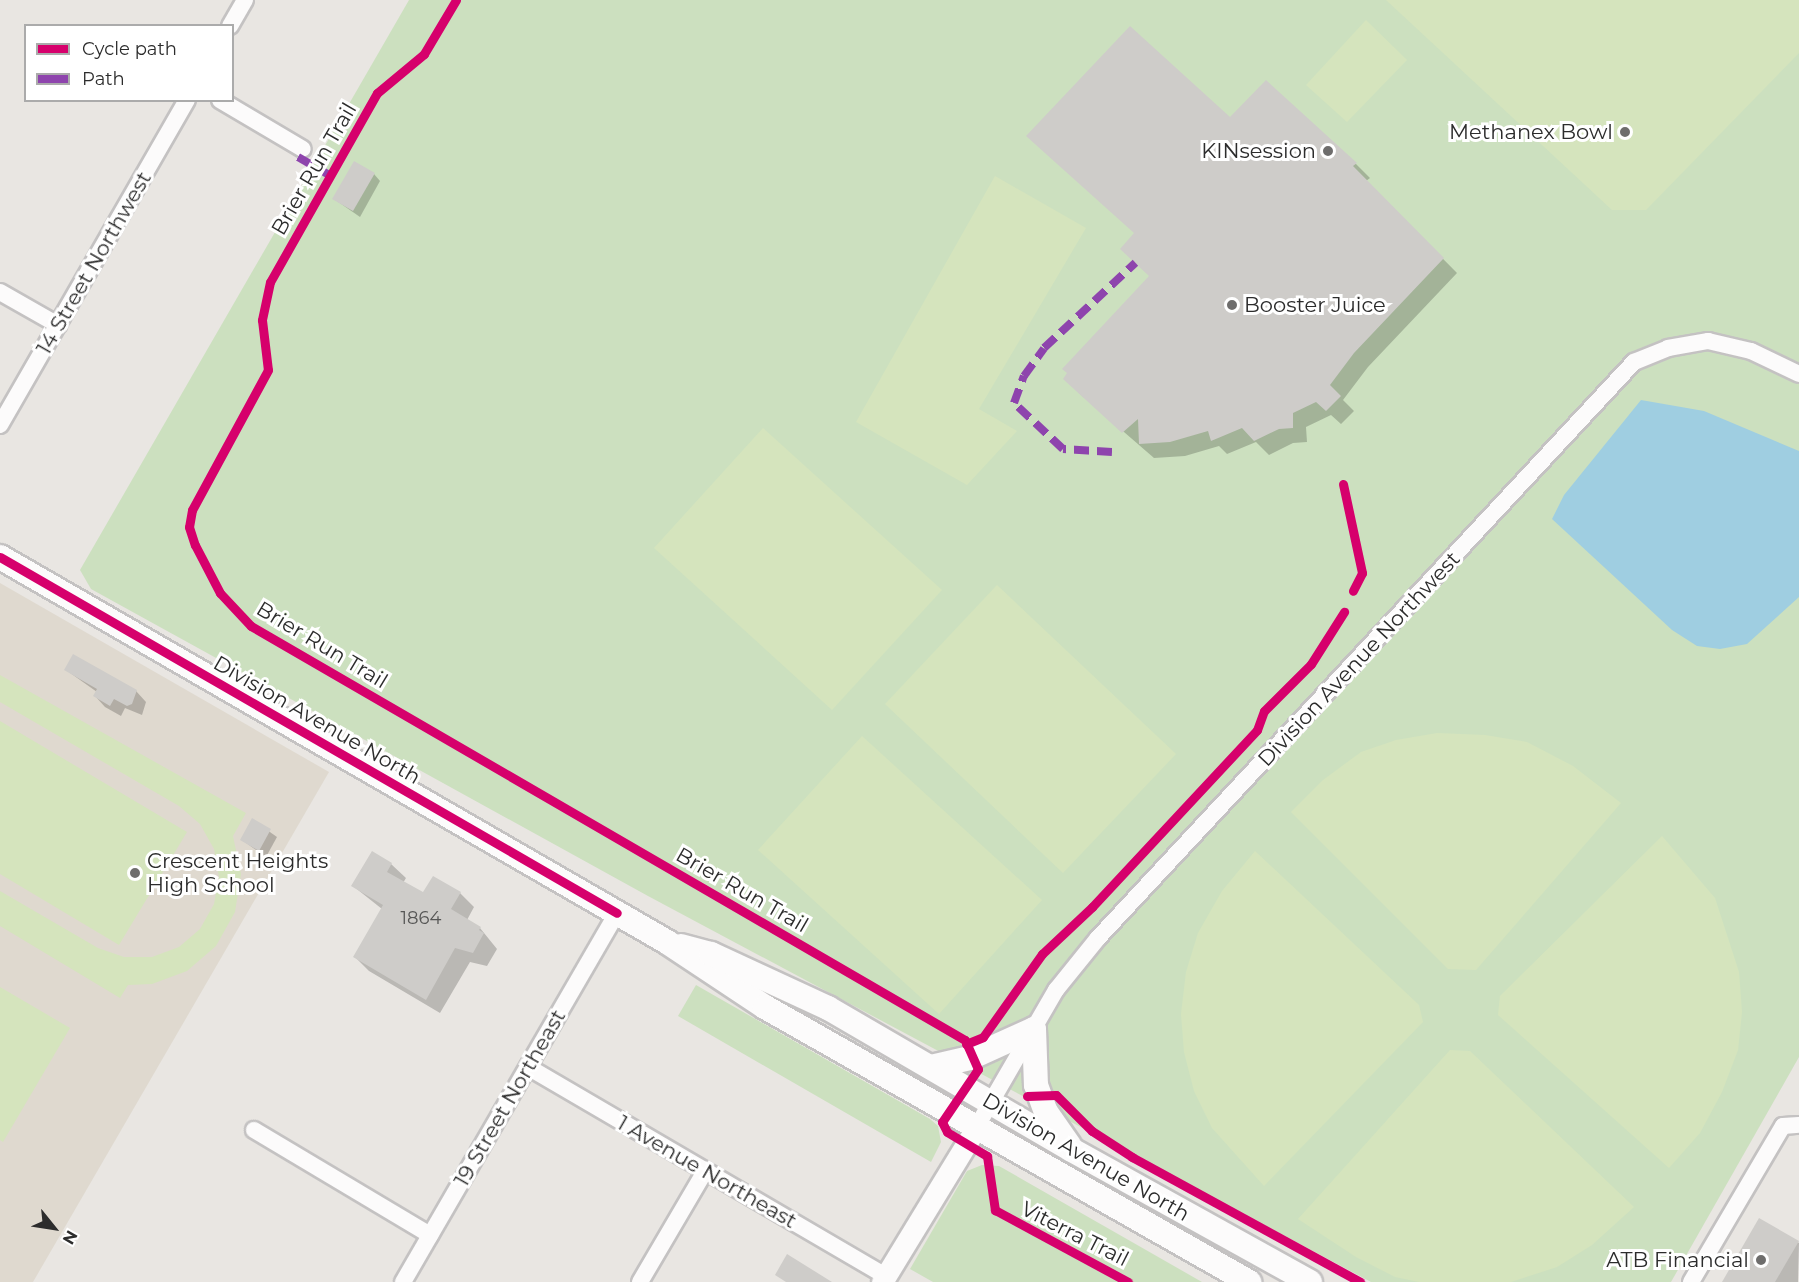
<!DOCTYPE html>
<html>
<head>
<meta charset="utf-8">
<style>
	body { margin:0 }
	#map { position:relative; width:1799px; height:1282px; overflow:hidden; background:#e9e6e2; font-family:Montserrat,sans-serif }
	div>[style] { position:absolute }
	.education>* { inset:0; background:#dfd9cf }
	.green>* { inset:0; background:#cce0bf }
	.pitch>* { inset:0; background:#d5e4bd }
	.water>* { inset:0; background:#9fcee1 }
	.shadow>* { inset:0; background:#0003 }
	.building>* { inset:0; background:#ceccc9 }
	.roads { filter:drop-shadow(2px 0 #c4c2c2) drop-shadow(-2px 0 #c4c2c2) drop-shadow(0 2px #c4c2c2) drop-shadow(0 -2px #c4c2c2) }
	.minor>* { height:16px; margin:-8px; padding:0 8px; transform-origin:8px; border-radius:8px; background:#fcfbfb }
	.tertiary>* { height:21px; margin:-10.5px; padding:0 10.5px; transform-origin:10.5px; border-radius:10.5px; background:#fcfbfb }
	.secondary>* { height:24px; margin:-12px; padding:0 12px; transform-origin:12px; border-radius:12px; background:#fcfbfb }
	.quiet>* { height:8px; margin-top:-4px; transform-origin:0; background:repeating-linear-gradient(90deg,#8e44ad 0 15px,transparent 0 23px) }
	.cycleway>* { height:9px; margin:-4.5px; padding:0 4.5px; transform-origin:4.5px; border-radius:4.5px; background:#d6006c }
	.dots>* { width:16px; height:16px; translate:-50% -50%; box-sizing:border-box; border:3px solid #fff; border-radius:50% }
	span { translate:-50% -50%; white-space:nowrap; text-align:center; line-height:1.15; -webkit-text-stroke:6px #fff; paint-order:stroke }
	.number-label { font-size:18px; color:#565655 }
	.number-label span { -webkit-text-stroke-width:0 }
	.poi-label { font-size:21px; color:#2c2c2c }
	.right { translate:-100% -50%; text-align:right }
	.left { translate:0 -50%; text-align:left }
	.street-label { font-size:21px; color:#2c2c2c }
	.legend { position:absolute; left:24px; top:24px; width:210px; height:78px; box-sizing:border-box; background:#fff; border:2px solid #ababab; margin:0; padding:8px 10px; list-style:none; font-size:18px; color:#2c2c2c }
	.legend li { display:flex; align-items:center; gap:12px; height:30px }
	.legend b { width:30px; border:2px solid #ababab }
	.north { position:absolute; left:24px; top:1198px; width:60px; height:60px; -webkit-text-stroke:4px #fff; paint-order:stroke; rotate:120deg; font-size:16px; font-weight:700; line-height:24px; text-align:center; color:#2c2c2c }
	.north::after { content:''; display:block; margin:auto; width:21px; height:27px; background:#2c2c2c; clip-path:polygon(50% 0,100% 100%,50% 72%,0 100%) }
</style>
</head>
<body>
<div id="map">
	<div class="education">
		<i style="clip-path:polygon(0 583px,329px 772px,33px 1282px,0 1282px)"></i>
	</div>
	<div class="green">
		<i style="clip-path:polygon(409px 0,1799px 0,1799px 1057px,1671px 1282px,1371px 1282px,648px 896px,91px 589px,80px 570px)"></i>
		<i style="clip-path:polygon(696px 985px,930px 1119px,938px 1126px,941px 1142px,931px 1162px,678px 1016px)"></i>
		<i style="clip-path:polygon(982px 1165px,999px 1166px,1202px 1282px,933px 1282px,910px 1269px,967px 1171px)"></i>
	</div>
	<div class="pitch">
		<i style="clip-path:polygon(1386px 0,1799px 0,1799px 53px,1646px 210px,1612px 210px)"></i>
		<i style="clip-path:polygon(1366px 20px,1407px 60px,1347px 122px,1306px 85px)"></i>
		<i style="clip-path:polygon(995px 176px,1086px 228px,979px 409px,1017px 431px,967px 485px,856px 422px)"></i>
		<i style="clip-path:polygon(763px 428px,942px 590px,832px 710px,654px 548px)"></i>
		<i style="clip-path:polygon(997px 585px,1176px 754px,1063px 873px,885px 704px)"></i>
		<i style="clip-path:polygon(0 675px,246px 813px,233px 836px,241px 874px,235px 912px,216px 946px,187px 971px,152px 984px,128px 985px,120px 998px,0 926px,0 891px,98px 948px,124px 957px,152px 957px,179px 947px,200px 929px,214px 904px,219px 877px,214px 849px,200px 824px,179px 806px,0 702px)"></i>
		<i style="clip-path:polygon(0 721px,187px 832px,119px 945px,0 874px)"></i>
		<i style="clip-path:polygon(1437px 733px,1485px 735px,1527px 742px,1573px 766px,1621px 803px,1476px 970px,1448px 969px,1291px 812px,1323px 780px,1361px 752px,1396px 740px)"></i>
		<i style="clip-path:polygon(862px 736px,1042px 900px,939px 1014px,758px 850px)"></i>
		<i style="clip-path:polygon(1662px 836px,1715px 898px,1739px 972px,1742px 1012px,1738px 1050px,1722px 1092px,1700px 1133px,1669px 1168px,1498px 1015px,1500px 996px)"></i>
		<i style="clip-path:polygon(1255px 851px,1419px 1005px,1423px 1022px,1264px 1186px,1212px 1128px,1194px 1091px,1184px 1052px,1181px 1014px,1186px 972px,1198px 933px,1222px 891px)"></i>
		<i style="clip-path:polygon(0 987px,70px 1028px,3px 1142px,0 1140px)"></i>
		<i style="clip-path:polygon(1450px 1050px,1470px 1051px,1634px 1207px,1592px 1245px,1557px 1267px,1511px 1282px,1419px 1282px,1395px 1277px,1356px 1257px,1298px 1219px)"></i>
	</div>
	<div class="water">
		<i style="clip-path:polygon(1641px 400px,1704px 411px,1799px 451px,1799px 597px,1747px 644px,1720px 649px,1697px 646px,1672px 630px,1552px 519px,1564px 495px)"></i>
	</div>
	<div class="shadow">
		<i style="clip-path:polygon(1230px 119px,1356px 164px,1370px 178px,1366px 181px,1457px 273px,1368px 367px,1343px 400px,1354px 411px,1341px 424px,1331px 415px,1306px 427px,1307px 442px,1293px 443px,1269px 455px,1256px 442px,1227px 454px,1219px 446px,1185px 456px,1154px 458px,1079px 393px,1069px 373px,1151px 276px)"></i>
		<i style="clip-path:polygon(374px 174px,380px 181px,360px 217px,334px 199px)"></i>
		<i style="clip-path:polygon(66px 670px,136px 691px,146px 702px,142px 715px,125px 708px,121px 716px,105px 707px,95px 696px,97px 692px)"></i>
		<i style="clip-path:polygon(253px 820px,277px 837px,266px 857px,242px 840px)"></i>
		<i style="clip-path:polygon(391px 864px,406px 878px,403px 883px,423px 894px,460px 893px,474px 907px,467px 920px,480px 928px,497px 949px,487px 966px,470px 962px,440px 1013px,369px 971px,355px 957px,382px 909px,353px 886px)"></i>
		<i style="clip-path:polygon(1760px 1220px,1799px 1243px,1798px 1282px,1724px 1282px)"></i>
	</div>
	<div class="building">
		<i style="clip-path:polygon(1130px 26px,1230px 117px,1266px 80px,1357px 163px,1353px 166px,1444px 258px,1354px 353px,1330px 385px,1341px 396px,1326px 411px,1316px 402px,1293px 413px,1293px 428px,1279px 429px,1254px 441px,1242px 428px,1211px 441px,1208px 431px,1170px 442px,1139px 444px,1138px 419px,1122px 433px,1063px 379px,1067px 373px,1062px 369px,1149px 276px,1120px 249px,1134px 233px,1026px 136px)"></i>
		<i style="clip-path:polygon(354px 161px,375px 173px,353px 211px,332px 199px)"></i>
		<i style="clip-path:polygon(73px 654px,137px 690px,132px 704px,127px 706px,114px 699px,110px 706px,93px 696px,97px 689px,64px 670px)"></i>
		<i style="clip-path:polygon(252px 818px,271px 829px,259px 851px,240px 840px)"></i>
		<i style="clip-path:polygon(372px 851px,392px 863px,387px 872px,423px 892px,433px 876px,461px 892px,451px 909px,481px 927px,479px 930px,484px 933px,473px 953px,455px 948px,426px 1000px,353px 957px,383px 905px,351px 886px)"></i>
		<i style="clip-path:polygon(1759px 1218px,1799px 1241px,1775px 1282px,1722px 1282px)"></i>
		<i style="clip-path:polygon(787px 1254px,832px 1282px,786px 1282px,775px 1275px)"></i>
	</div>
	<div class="roads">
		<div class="minor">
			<i style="left:230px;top:26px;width:30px;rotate:-60deg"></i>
			<i style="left:220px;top:100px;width:96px;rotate:30.6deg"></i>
			<i style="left:0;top:292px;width:67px;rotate:29.6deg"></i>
			<i style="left:0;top:425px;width:375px;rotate:-60.1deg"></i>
			<i style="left:528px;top:1067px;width:415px;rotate:30.3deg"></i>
			<i style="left:976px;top:1128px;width:160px;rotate:-59.9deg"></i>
			<i style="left:1056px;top:990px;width:67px;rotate:-51.1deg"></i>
			<i style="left:1098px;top:938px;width:787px;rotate:-47.06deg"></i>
			<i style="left:1634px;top:362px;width:37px;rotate:-22deg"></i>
			<i style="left:1668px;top:348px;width:41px;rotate:-9.9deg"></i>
			<i style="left:1708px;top:341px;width:44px;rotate:13.1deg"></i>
			<i style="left:1751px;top:351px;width:53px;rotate:25.6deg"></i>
			<i style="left:254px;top:1130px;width:205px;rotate:30.8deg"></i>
			<i style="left:403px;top:1282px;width:427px;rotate:-59.9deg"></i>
			<i style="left:640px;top:1282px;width:129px;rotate:-59.6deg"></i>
			<i style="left:1691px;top:1282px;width:181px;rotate:-59.5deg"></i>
			<i style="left:1783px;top:1126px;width:16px;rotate:-4deg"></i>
		</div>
		<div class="tertiary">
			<i style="left:882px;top:1282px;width:180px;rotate:-58.6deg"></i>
		</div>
		<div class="secondary">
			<i style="left:0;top:557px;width:770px;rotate:29.99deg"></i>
			<i style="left:667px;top:942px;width:118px;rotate:33.6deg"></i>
			<i style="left:765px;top:1007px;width:557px;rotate:29.6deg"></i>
			<i style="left:681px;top:946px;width:31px;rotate:15deg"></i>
			<i style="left:711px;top:954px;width:129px;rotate:24.8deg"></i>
			<i style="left:828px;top:1008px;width:282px;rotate:30.2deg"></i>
			<i style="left:1072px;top:1150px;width:272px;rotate:29deg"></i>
			<i style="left:931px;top:1067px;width:40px;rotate:-13deg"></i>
			<i style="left:970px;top:1058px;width:70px;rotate:-24.4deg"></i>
			<i style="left:1034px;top:1029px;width:56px;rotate:88deg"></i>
			<i style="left:1036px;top:1085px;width:29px;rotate:70deg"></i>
			<i style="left:1046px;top:1112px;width:40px;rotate:55.1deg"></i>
		</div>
	</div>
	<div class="quiet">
		<i style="left:298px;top:157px;width:38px;rotate:30deg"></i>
		<i style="left:1112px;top:452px;width:49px;rotate:-176.5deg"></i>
		<i style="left:1063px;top:449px;width:67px;rotate:-136.8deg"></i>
		<i style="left:1014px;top:403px;width:29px;rotate:-70deg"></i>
		<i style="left:1024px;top:376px;width:34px;rotate:-54deg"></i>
		<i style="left:1044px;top:348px;width:125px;rotate:-43deg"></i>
	</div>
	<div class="cycleway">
		<i style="left:456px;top:0;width:63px;rotate:120.7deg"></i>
		<i style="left:424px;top:54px;width:61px;rotate:140.3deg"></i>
		<i style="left:377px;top:93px;width:217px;rotate:119.5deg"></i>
		<i style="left:270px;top:282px;width:39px;rotate:102deg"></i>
		<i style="left:262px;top:320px;width:50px;rotate:83.2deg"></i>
		<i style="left:268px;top:370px;width:159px;rotate:118.5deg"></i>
		<i style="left:192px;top:510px;width:17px;rotate:100deg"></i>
		<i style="left:189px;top:527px;width:19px;rotate:72deg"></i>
		<i style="left:195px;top:545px;width:54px;rotate:62.5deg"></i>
		<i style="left:220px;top:593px;width:45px;rotate:46.8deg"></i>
		<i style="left:251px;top:626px;width:825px;rotate:30.11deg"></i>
		<i style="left:965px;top:1040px;width:32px;rotate:66deg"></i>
		<i style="left:978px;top:1069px;width:64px;rotate:124.2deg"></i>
		<i style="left:942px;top:1122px;width:11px;rotate:63deg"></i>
		<i style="left:947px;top:1132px;width:47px;rotate:31deg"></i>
		<i style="left:987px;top:1156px;width:55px;rotate:81.6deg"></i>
		<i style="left:995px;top:1210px;width:151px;rotate:28.4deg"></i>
		<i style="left:1343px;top:484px;width:91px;rotate:77.9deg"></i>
		<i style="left:1362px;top:573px;width:20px;rotate:117deg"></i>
		<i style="left:0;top:557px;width:712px;rotate:29.98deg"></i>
		<i style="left:966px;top:1044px;width:18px;rotate:-22deg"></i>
		<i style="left:983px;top:1037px;width:102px;rotate:-54.6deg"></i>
		<i style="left:1042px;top:954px;width:69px;rotate:-43.2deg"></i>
		<i style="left:1092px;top:907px;width:242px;rotate:-47deg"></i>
		<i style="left:1257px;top:730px;width:20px;rotate:-70deg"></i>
		<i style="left:1264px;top:711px;width:66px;rotate:-45deg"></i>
		<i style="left:1311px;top:664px;width:62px;rotate:-57.6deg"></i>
		<i style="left:1027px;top:1096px;width:29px;rotate:-2deg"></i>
		<i style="left:1056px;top:1095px;width:51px;rotate:45deg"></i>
		<i style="left:1092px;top:1131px;width:48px;rotate:33deg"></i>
		<i style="left:1132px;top:1157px;width:260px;rotate:28.7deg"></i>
	</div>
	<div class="dots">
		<i style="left:1625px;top:132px;background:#6e6d6c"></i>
		<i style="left:1328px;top:151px;background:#6e6d6c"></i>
		<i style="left:1232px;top:305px;background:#6e6d6c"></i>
		<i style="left:135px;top:873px;background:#6e6d6c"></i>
		<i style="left:1761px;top:1260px;background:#6e6d6c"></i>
	</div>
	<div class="number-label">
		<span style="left:421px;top:918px">1864</span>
	</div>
	<div class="poi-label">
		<span class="right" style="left:1613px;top:132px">Methanex Bowl</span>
		<span class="right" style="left:1316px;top:151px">KINsession</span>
		<span class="left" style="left:1244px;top:305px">Booster Juice</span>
		<span class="left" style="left:147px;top:873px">Crescent Heights<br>High School</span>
		<span class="right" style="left:1749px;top:1260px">ATB Financial</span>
	</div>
	<div class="street-label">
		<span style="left:314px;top:169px;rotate:-60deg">Brier Run Trail</span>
		<span style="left:94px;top:263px;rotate:-60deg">14 Street Northwest</span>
		<span style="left:322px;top:645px;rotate:31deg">Brier Run Trail</span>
		<span style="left:1359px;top:659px;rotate:-47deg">Division Avenue Northwest</span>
		<span style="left:317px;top:720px;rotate:30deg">Division Avenue North</span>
		<span style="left:742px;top:890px;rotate:30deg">Brier Run Trail</span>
		<span style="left:510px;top:1098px;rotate:-60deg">19 Street Northeast</span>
		<span style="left:1086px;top:1157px;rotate:30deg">Division Avenue North</span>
		<span style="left:707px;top:1172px;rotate:30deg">1 Avenue Northeast</span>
		<span style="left:1075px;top:1234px;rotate:27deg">Viterra Trail</span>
	</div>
	<ul class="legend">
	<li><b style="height:8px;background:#d6006c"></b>Cycle path</li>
	<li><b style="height:8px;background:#8e44ad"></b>Path</li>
	</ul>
	<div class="north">N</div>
</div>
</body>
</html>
